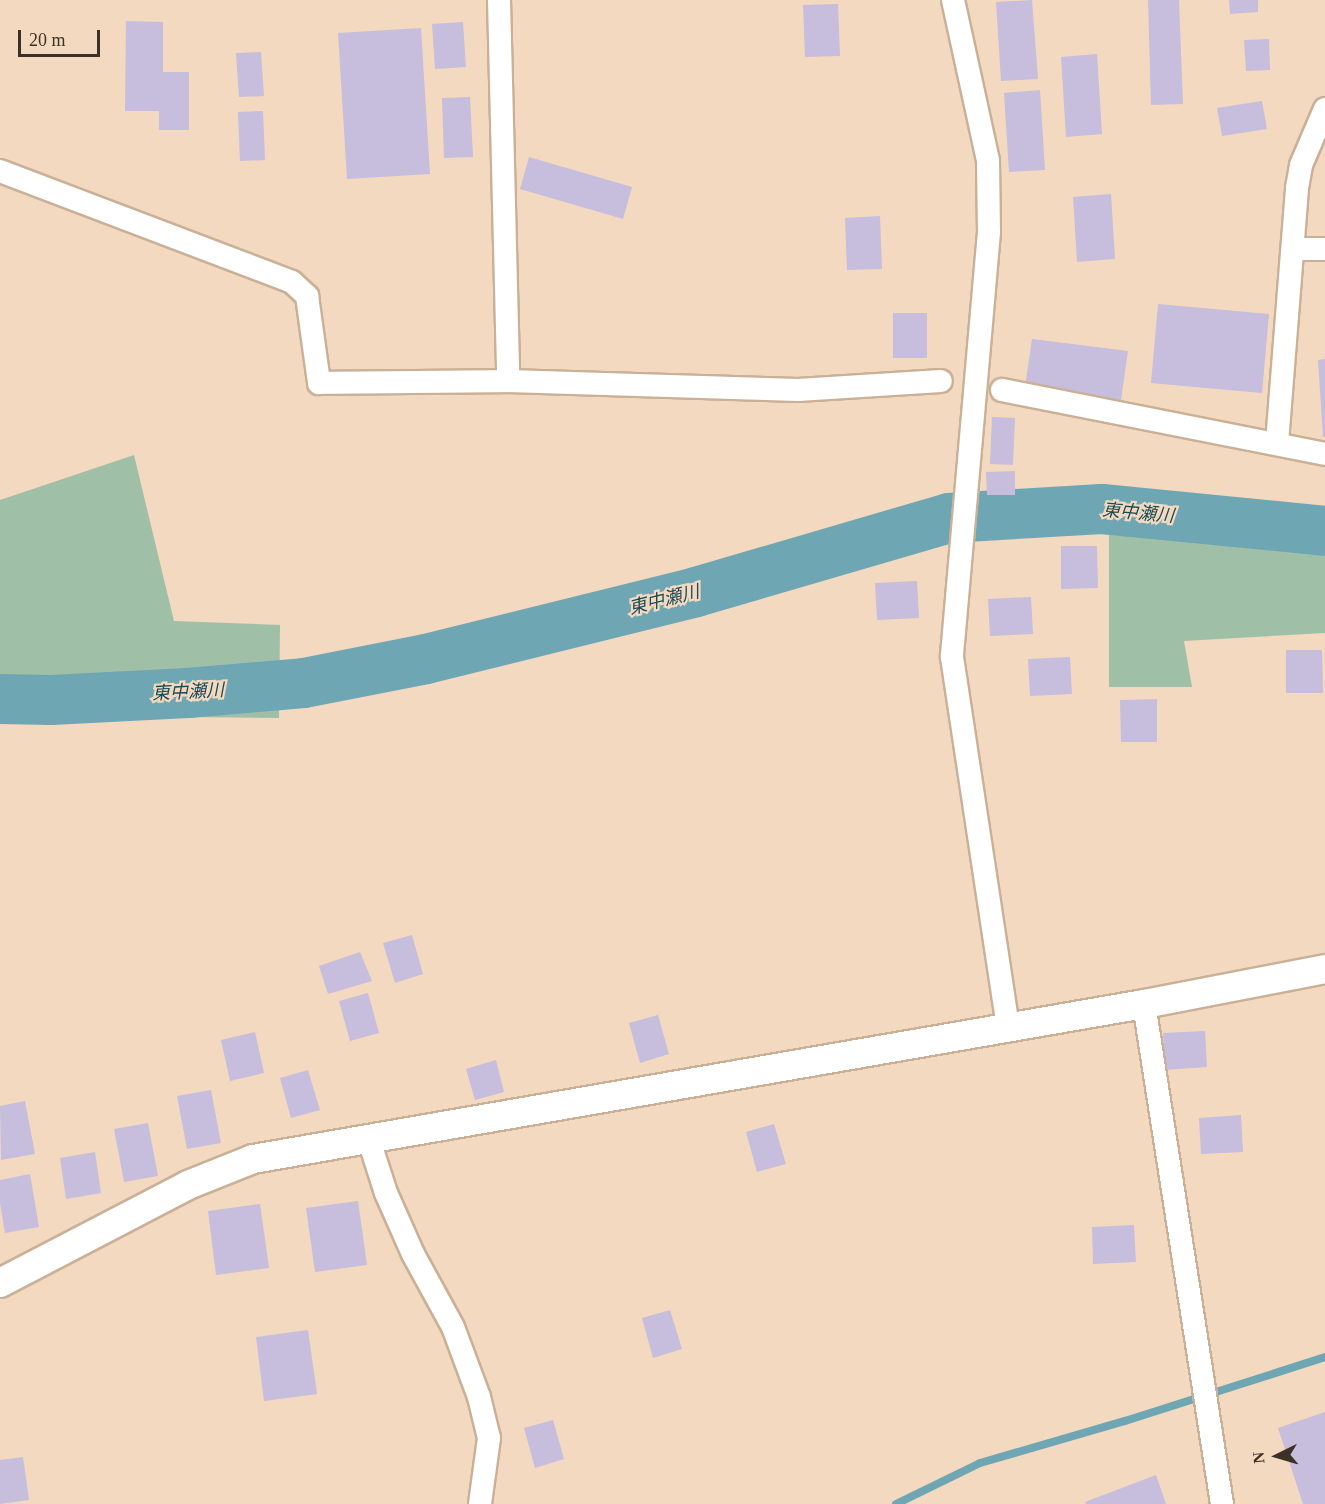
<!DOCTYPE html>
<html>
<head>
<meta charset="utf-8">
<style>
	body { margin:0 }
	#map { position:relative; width:1325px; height:1504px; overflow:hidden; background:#f3d9bf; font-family:"Times New Roman","Noto Sans JP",serif }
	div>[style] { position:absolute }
	.green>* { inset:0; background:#9fc0a7 }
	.stream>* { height:8px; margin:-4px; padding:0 4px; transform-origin:4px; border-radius:4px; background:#6ea6b3 }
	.river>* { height:50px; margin:-25px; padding:0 25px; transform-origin:25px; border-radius:25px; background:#6ea6b3 }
	.building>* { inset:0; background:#c7bddd }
	.roads { filter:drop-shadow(2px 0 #c9b097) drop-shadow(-2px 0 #c9b097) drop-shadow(0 2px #c9b097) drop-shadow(0 -2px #c9b097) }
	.minor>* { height:22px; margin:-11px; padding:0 11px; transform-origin:11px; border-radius:11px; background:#fff }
	.tertiary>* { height:28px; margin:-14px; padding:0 14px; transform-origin:14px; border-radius:14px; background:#fff }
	span { translate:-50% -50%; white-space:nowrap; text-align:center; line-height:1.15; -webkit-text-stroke:4.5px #f3d9bf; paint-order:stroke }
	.water-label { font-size:18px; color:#194a55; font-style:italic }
	.north { position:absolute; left:1247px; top:1426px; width:60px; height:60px; -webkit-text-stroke:4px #f3d9bf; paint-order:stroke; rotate:265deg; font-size:16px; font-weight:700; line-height:24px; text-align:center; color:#3c3127 }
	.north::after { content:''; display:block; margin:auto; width:21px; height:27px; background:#3c3127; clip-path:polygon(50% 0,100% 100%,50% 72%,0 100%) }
	.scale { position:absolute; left:18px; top:30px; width:82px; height:27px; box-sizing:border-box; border:3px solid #3c3127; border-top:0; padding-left:8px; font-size:18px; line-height:21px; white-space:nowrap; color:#3c3127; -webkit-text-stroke:4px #f3d9bf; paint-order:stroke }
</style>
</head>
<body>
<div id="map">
	<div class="green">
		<i style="clip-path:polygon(134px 455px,174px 621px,280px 625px,279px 718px,0 715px,0 500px)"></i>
		<i style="clip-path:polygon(1109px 534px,1325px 544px,1325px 633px,1184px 641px,1192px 687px,1109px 687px)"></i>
	</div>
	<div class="stream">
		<i style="left:896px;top:1504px;width:93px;rotate:-26deg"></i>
		<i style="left:980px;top:1463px;width:151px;rotate:-16.2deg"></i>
		<i style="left:1125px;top:1421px;width:210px;rotate:-17.7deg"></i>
	</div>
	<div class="river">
		<i style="left:0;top:699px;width:51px;rotate:1.1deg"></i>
		<i style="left:51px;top:700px;width:137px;rotate:-2.9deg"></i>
		<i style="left:188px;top:693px;width:116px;rotate:-4.9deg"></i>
		<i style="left:304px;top:683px;width:124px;rotate:-11.1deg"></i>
		<i style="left:426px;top:659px;width:278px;rotate:-13.9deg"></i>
		<i style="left:696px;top:592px;width:264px;rotate:-16.3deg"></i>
		<i style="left:949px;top:518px;width:153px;rotate:-3.4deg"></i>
		<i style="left:1102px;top:509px;width:224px;rotate:5.6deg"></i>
	</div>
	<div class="building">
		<i style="clip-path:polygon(1032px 0,1038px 79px,1001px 81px,996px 2px)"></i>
		<i style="clip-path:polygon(1148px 0,1179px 0,1183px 104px,1151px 105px)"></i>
		<i style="clip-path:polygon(1229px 0,1258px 0,1258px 12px,1230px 14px)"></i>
		<i style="clip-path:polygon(838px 4px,840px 56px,805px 57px,803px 5px)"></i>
		<i style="clip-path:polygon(126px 21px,163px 22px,163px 72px,189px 72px,189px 130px,159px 130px,159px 111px,125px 111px)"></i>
		<i style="clip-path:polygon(463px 22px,466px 67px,435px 69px,432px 24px)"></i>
		<i style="clip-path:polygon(421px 28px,430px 174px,347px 179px,338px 33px)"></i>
		<i style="clip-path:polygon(1269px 39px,1270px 70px,1246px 71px,1244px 40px)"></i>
		<i style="clip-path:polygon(261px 52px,264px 96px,239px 97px,236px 53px)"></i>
		<i style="clip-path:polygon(1097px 54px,1102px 134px,1066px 137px,1061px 57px)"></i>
		<i style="clip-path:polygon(1040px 90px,1045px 170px,1009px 172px,1004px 93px)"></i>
		<i style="clip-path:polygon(470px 97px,473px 157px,444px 158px,442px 98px)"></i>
		<i style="clip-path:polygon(1262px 101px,1267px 129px,1222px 136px,1217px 108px)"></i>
		<i style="clip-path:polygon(263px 111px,265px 160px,240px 161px,238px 112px)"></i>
		<i style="clip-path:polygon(529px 157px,632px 187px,623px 219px,520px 189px)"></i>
		<i style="clip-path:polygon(1111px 194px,1115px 259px,1077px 262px,1073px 197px)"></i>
		<i style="clip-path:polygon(880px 216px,882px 269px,847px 270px,845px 218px)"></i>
		<i style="clip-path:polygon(1158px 304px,1269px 314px,1262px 393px,1151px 383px)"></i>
		<i style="clip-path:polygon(893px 313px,927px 313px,927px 358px,893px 358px)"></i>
		<i style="clip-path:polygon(1032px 339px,1128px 351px,1121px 400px,1025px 387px)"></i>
		<i style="clip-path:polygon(1325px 359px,1325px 437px,1323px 437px,1318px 360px)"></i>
		<i style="clip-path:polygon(992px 417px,1015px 418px,1013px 465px,990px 464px)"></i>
		<i style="clip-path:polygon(1015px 471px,1015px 495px,987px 495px,986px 472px)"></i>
		<i style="clip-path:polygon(1061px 546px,1097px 546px,1098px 588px,1061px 589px)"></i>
		<i style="clip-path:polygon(917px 581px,919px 618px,877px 620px,875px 583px)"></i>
		<i style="clip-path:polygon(1031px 597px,1033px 634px,990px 636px,988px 599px)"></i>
		<i style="clip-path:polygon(1286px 650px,1322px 650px,1323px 693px,1286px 693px)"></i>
		<i style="clip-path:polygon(1070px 657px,1072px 694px,1030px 696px,1028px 659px)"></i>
		<i style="clip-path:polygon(1157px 699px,1157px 742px,1121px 742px,1120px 700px)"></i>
		<i style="clip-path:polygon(412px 935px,423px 974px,395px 983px,383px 943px)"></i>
		<i style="clip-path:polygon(360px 952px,372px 981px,328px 994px,319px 966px)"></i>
		<i style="clip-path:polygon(368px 993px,379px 1033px,350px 1041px,339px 1001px)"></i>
		<i style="clip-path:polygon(658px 1015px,669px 1054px,640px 1063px,629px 1023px)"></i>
		<i style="clip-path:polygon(1205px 1031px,1207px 1067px,1165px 1070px,1163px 1033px)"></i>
		<i style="clip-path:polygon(255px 1032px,264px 1073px,230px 1081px,221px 1040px)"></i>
		<i style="clip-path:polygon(496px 1060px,504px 1092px,475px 1100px,466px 1069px)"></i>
		<i style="clip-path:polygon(308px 1070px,320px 1110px,291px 1118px,280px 1078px)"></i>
		<i style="clip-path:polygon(211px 1090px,221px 1143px,187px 1149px,177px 1096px)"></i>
		<i style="clip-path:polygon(25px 1101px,35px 1154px,1px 1160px,0 1106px)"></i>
		<i style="clip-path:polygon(1241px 1115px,1243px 1152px,1201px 1154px,1199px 1118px)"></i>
		<i style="clip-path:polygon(148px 1123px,158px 1176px,124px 1182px,114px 1129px)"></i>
		<i style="clip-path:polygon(774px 1124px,786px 1164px,757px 1172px,746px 1132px)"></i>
		<i style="clip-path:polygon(95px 1152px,101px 1193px,66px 1199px,60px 1158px)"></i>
		<i style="clip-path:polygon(30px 1174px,39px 1227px,5px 1233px,0 1203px,0 1180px)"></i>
		<i style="clip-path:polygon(358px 1201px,367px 1265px,315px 1272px,306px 1208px)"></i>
		<i style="clip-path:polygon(260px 1204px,269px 1268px,216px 1275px,208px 1211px)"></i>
		<i style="clip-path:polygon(1134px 1225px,1136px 1262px,1093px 1264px,1092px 1227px)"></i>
		<i style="clip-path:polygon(670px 1310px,682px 1349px,653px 1358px,642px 1318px)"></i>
		<i style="clip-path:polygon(308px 1330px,317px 1394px,264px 1401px,256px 1337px)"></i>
		<i style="clip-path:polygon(1325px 1412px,1325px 1504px,1303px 1504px,1278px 1428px)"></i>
		<i style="clip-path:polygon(553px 1420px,564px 1459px,535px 1468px,524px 1428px)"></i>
		<i style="clip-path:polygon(23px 1457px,29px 1500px,0 1504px,0 1460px)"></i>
		<i style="clip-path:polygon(1156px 1475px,1166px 1504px,1086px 1504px,1085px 1502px)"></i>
	</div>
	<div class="roads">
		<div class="minor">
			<i style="left:499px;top:0;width:381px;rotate:88.6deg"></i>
			<i style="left:508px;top:381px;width:290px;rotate:1.8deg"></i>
			<i style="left:798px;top:390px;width:143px;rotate:-3.6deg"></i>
			<i style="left:953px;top:0;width:165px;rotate:77.7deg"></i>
			<i style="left:988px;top:161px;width:71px;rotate:89.2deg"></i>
			<i style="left:989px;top:232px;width:427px;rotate:95deg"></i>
			<i style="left:952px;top:657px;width:374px;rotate:81.4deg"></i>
			<i style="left:0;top:171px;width:312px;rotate:20.8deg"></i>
			<i style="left:292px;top:282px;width:21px;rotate:43deg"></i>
			<i style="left:307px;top:296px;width:88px;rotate:82.1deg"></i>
			<i style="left:319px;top:383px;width:189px;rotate:-0.6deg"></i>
			<i style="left:1294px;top:249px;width:31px"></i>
			<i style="left:1002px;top:390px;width:329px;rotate:11.2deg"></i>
			<i style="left:1277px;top:443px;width:256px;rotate:-85.5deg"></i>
			<i style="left:1297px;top:188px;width:23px;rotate:-80deg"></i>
			<i style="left:1301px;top:165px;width:61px;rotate:-66.8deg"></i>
			<i style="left:1144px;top:1004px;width:506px;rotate:81.13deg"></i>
			<i style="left:368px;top:1137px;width:59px;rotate:72.2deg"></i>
			<i style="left:386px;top:1193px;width:67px;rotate:66.1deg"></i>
			<i style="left:413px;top:1254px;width:83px;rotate:61.3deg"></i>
			<i style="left:453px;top:1327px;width:75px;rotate:69.6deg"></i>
			<i style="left:479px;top:1397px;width:42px;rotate:76.3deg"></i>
			<i style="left:489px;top:1438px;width:67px;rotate:97.8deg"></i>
		</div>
		<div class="tertiary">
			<i style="left:0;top:1283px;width:212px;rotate:-27.5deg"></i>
			<i style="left:188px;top:1185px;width:70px;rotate:-21.8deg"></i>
			<i style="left:253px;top:1159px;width:904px;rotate:-9.87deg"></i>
			<i style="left:1144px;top:1004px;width:184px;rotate:-10.9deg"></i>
		</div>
	</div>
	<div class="water-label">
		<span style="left:1138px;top:513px;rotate:5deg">東中瀬川</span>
		<span style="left:664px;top:600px;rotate:-14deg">東中瀬川</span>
		<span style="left:188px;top:692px;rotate:-3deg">東中瀬川</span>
	</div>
	<div class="north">N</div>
	<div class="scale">20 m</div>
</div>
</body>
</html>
